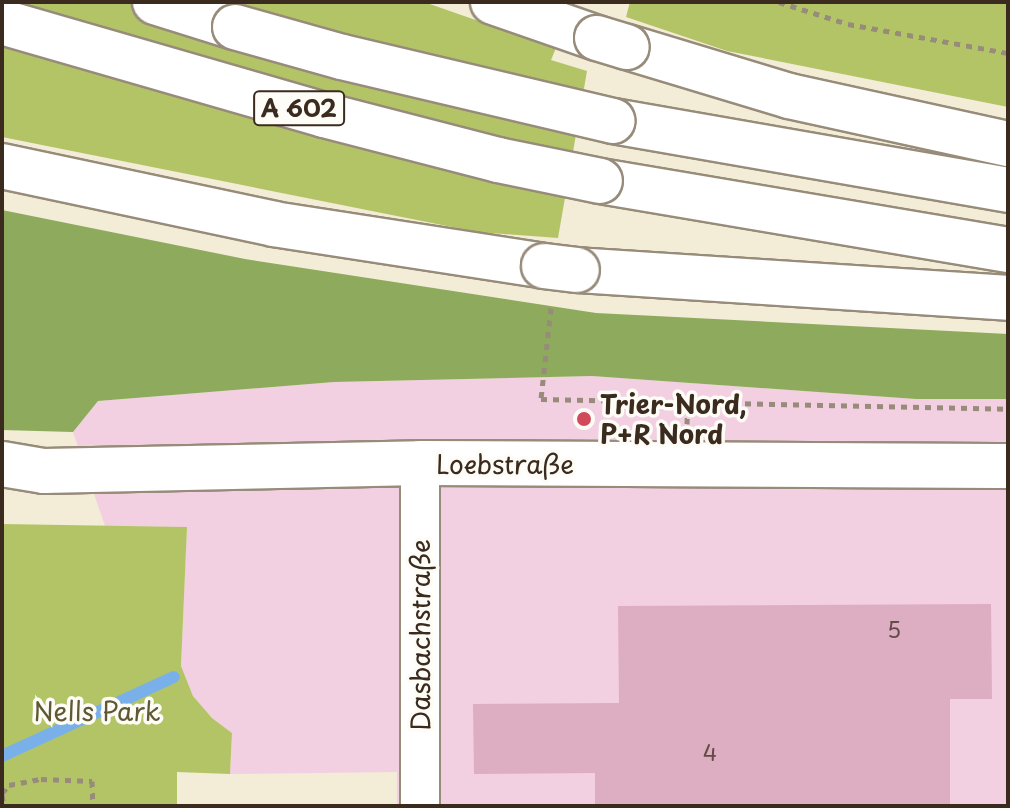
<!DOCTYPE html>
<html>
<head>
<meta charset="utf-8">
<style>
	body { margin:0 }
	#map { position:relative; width:1010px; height:808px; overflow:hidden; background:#f3ecd7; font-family:"Playpen Sans",sans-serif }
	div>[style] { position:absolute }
	.built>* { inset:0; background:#f2cfe1 }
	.green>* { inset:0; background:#b3c467 }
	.forest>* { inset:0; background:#8eaa5c }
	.stream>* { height:12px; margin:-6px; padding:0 6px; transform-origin:6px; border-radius:6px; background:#7ab0e9 }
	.building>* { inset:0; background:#ddadc2 }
	.path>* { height:5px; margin-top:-2.5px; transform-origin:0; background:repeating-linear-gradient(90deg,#978b7a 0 6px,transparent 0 12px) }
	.roads { filter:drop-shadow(2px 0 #978b7a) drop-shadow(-2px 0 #978b7a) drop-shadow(0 2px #978b7a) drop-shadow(0 -2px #978b7a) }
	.street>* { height:38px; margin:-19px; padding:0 19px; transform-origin:19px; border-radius:19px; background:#fff }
	.secondary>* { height:44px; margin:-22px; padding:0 22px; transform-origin:22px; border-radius:22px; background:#fff }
	.highway>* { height:44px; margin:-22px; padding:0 22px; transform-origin:22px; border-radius:22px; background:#fff }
	.bridges { filter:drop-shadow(2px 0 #978b7a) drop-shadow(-2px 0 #978b7a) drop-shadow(0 2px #978b7a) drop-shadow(0 -2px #978b7a) }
	.highway-bridge>* { height:44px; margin:-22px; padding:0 22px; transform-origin:22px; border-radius:22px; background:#fff }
	.dots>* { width:22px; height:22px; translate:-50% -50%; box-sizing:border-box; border:4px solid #fdfcf7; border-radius:50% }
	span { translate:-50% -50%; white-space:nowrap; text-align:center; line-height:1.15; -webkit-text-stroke:7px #fdfcf7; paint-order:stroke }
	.number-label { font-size:22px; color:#644b47 }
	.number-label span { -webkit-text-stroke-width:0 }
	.shield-label span { padding:2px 6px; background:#fdfcf7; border:2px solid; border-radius:6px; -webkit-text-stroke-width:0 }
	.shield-label { font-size:24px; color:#3b2a1e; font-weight:700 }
	.poi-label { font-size:26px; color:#3b2a1e; font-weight:700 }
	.left { translate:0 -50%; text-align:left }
	.street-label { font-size:26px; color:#3b2a1e }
	.park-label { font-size:26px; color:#5f5834 }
	.frame { position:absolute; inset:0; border:4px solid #3b2a1e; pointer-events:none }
</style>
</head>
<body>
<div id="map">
	<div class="built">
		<i style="clip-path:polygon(592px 376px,916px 399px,1008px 399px,1008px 806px,397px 806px,397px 772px,230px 774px,232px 733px,212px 718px,193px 696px,181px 666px,187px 527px,105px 526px,73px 432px,98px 401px,334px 382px)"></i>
	</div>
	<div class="green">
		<i style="clip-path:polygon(2px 2px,424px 2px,556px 48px,551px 60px,587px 71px,558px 238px,477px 232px,2px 137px)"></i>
		<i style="clip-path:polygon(630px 2px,1008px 2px,1008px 107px,727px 51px,626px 17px)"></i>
		<i style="clip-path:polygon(2px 524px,187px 527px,181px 666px,193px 696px,212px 718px,232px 733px,230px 774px,177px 772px,177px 806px,2px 806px)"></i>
	</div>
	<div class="forest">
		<i style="clip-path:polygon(2px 210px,245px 259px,596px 313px,1008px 334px,1008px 399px,916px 399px,592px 376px,334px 382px,98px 401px,73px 432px,2px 430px)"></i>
	</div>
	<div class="stream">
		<i style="left:2px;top:756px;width:189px;rotate:-24.7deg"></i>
	</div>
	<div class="building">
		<i style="clip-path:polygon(991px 604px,992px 699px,950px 699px,950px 806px,595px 806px,595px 773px,474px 774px,473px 704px,619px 703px,618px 606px)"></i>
	</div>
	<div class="path">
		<i style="left:779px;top:2px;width:72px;rotate:17.7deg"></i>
		<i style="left:848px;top:24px;width:163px;rotate:10.3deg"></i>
		<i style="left:551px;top:308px;width:92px;rotate:96.3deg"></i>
		<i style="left:541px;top:399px;width:467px;rotate:1.2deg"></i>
		<i style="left:687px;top:424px;width:23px;rotate:-88deg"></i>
		<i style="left:2px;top:793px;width:11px;rotate:-49deg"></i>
		<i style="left:9px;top:785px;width:33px;rotate:-11deg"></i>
		<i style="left:41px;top:779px;width:51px;rotate:2.2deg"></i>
		<i style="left:92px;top:781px;width:25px;rotate:88deg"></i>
		<i style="left:2px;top:795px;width:11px;rotate:80deg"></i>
	</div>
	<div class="roads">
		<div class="street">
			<i style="left:420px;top:463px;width:343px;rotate:90deg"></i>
		</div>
		<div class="secondary">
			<i style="left:2px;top:464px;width:43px;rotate:9.5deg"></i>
			<i style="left:44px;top:471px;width:376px;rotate:-1.2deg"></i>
			<i style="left:420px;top:463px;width:588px;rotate:0.29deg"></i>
		</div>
		<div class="highway">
			<i style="left:155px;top:2px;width:84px;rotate:17.4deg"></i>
			<i style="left:493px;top:2px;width:110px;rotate:19.1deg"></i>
			<i style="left:627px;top:47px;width:169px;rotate:16.8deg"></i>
			<i style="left:789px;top:96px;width:224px;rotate:12.4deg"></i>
			<i style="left:613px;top:121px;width:401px;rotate:9.9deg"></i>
			<i style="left:2px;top:166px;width:278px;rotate:12deg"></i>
			<i style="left:274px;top:224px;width:273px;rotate:8.8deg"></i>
			<i style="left:600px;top:181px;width:414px;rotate:9.6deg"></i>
			<i style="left:577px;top:270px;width:432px;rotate:3.7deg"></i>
		</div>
	</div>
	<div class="bridges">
		<div class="highway-bridge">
			<i style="left:2px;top:22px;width:335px;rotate:16.1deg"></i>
			<i style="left:324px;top:115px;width:180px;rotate:14.5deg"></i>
			<i style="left:498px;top:160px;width:104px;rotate:11.6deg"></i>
			<i style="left:235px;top:27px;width:111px;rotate:15.7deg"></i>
			<i style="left:342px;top:57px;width:278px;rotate:13.3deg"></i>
			<i style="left:597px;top:38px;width:31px;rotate:17deg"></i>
			<i style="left:544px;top:266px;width:33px;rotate:7deg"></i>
		</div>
	</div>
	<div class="dots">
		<i style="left:584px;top:419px;background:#d1495b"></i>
	</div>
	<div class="number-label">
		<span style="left:894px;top:629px">5</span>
		<span style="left:710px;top:752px">4</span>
	</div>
	<div class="shield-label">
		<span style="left:299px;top:108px">A 602</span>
	</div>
	<div class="poi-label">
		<span class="left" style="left:600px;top:419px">Trier-Nord,<br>P+R Nord</span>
	</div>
	<div class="street-label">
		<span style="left:505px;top:464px">Loebstraße</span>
		<span style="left:420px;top:635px;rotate:-90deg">Dasbachstraße</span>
	</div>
	<div class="park-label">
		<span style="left:97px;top:711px">Nells Park</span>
	</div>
	<div class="frame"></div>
</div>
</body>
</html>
